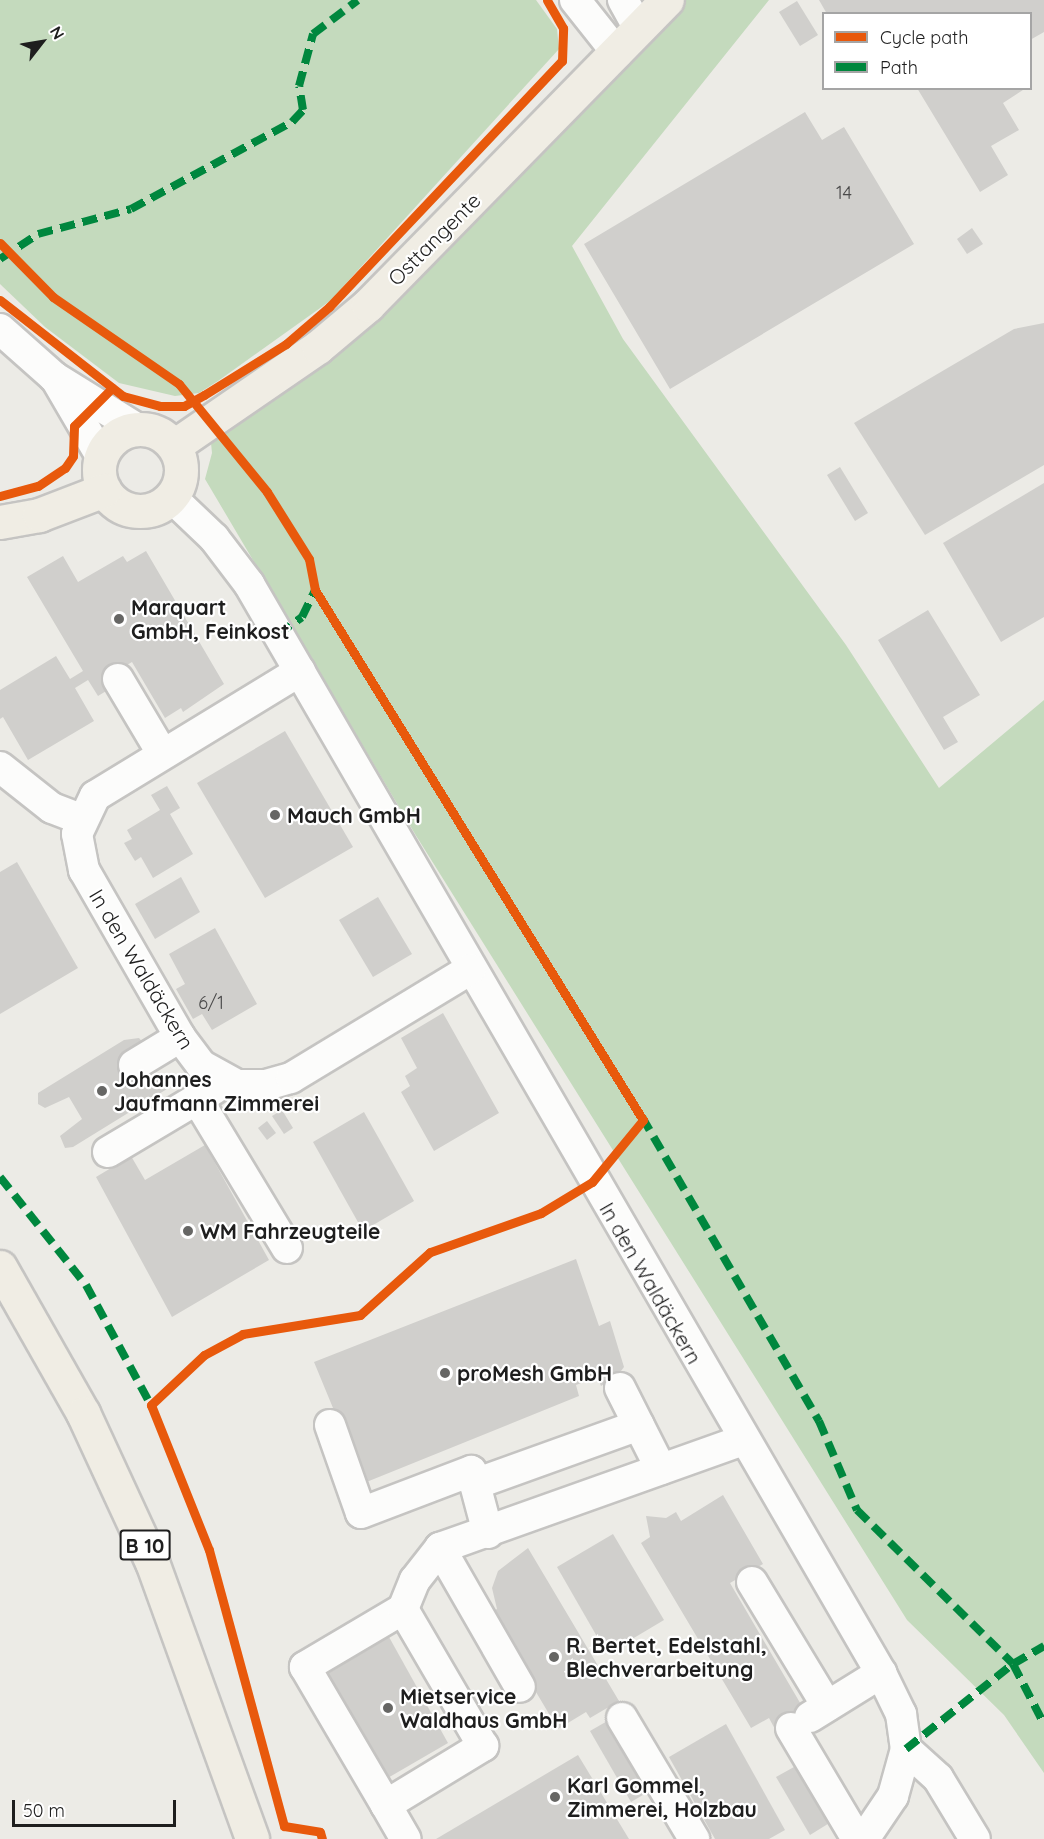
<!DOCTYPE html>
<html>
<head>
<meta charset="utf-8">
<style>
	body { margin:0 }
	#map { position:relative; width:1044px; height:1839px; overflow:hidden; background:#ecebe6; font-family:Quicksand,sans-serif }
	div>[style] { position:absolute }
	.forest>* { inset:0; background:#c4dabd }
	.building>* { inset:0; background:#d0cfcc }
	.roads { filter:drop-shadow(2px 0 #c5c4c2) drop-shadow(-2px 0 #c5c4c2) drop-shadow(0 2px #c5c4c2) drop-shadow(0 -2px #c5c4c2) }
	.minor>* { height:30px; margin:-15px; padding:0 15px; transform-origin:15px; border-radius:15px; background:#fcfcfb }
	.major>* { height:33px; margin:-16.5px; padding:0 16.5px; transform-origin:16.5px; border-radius:16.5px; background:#f0ede4 }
	.major>.ring { margin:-16.5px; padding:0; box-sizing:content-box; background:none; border:33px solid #f0ede4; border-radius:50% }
	.quiet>* { height:8px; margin-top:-4px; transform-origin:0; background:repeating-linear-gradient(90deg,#00873e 0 15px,transparent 0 23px) }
	.cycleway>* { height:9px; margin:-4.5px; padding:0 4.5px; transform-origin:4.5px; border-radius:4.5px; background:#e8590c }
	.dots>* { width:16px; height:16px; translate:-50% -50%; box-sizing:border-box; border:3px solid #fff; border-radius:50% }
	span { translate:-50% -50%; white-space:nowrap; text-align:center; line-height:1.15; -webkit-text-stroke:4.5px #fff; paint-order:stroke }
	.number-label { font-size:18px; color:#4a4a4a }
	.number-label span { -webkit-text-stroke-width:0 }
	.shield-label span { padding:2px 4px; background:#fff; border:2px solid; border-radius:4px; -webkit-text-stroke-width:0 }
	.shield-label { font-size:20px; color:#1e1e1e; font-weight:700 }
	.street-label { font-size:21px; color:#1e1e1e }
	.poi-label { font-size:21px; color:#1e1e1e; font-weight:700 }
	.left { translate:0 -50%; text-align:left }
	.legend { position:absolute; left:822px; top:12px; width:210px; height:78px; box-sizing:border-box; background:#fff; border:2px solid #a5a5a5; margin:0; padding:8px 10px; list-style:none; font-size:18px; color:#1e1e1e }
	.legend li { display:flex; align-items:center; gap:12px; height:30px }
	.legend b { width:30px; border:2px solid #a5a5a5 }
	.north { position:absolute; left:12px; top:12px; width:60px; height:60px; -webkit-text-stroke:4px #fff; paint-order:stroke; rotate:59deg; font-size:16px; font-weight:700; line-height:24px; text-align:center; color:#1e1e1e }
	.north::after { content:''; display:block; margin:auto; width:21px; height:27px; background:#1e1e1e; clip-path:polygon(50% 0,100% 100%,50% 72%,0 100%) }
	.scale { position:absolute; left:12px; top:1800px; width:164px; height:27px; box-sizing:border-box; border:3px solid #1e1e1e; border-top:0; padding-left:8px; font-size:18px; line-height:21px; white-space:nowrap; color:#1e1e1e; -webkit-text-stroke:4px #fff; paint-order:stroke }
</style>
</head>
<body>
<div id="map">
	<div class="forest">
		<i style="clip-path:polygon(0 0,536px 0,557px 29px,559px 49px,330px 301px,218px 381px,199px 393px,175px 396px,119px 383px,45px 327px,0 284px)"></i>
		<i style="clip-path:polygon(686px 0,769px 0,572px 246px,623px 339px,846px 645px,939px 788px,1044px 700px,1044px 1773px,1004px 1715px,907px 1620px,415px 834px,205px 479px,212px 453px,210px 433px,508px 182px)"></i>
	</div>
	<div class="building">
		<i style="clip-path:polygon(819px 0,1044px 0,1044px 32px,1030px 40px,1030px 14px,827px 14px)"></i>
		<i style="clip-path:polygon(797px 1px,818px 35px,800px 46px,779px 12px)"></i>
		<i style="clip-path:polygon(917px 88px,1026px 88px,1003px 103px,1019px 130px,991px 146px,1008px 175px,980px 192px)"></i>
		<i style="clip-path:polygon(805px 112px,822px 140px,844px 127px,914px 244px,670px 389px,584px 244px)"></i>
		<i style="clip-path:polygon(972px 228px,983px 244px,967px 254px,957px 239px)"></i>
		<i style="clip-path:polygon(1044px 323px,1044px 465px,925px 535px,854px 423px,1014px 329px)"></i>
		<i style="clip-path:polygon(840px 467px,868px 513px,855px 521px,827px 475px)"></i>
		<i style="clip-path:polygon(1044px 483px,1044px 617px,1001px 642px,943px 543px)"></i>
		<i style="clip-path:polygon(146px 551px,224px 684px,183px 712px,181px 708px,165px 718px,132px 662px,105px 678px,111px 688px,98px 696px,88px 680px,75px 688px,94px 721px,28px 760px,3px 717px,0 719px,0 690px,56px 656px,70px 679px,83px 671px,27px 577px,63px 556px,78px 582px,123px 556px,127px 562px)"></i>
		<i style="clip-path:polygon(928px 610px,980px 695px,943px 717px,958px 742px,944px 750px,878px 640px)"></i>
		<i style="clip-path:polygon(285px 731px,353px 847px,265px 898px,197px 783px)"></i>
		<i style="clip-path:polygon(167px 786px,180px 808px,170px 814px,193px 854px,153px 878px,141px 857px,135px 861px,124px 843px,132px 839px,127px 830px,160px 810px,151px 795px)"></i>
		<i style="clip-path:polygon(17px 862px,78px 968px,0 1014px,0 872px)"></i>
		<i style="clip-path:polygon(181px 877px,200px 912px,155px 939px,135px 904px)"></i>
		<i style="clip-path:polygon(378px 897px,412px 954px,373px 977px,339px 920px)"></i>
		<i style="clip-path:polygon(215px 928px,257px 1004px,212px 1030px,202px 1014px,193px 1019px,176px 989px,185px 984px,169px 954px)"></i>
		<i style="clip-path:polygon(443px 1013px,499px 1113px,434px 1151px,401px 1092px,410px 1086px,405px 1076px,417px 1068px,401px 1038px)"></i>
		<i style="clip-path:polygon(139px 1038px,145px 1045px,134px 1065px,144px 1081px,164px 1076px,167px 1089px,73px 1147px,65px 1148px,60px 1136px,82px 1119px,69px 1097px,45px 1108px,38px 1104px,38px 1093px,124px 1040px)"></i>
		<i style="clip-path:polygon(282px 1110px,293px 1128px,284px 1134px,272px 1116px)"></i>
		<i style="clip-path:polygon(364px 1112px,414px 1201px,363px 1231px,313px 1142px)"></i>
		<i style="clip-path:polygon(267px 1121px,276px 1133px,267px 1140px,258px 1128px)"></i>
		<i style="clip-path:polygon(205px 1145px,269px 1260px,172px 1317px,96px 1177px,131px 1156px,145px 1180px)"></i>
		<i style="clip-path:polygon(576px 1259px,599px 1326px,610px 1321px,624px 1367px,618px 1375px,601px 1386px,597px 1377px,576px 1385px,579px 1396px,364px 1483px,314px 1362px)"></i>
		<i style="clip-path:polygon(723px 1495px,763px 1564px,730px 1583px,806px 1713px,776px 1731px,769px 1718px,751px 1728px,641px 1543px,650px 1537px,646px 1516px,666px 1518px,676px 1512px,681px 1521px)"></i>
		<i style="clip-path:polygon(613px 1534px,664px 1620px,607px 1654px,557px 1567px)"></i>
		<i style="clip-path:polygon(528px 1548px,619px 1701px,590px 1718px,586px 1712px,558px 1729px,489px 1613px,497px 1609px,492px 1588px,498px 1571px)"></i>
		<i style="clip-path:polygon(389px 1637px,448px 1743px,386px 1779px,327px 1674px)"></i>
		<i style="clip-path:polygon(616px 1716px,648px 1792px,631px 1802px,590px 1731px)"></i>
		<i style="clip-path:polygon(726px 1724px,785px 1830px,769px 1839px,715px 1839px,669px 1757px)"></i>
		<i style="clip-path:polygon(578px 1755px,629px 1839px,436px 1839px)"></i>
		<i style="clip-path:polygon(794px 1767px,831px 1822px,810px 1835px,776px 1777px)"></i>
	</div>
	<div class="roads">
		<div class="minor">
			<i style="left:575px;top:0;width:68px;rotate:51.6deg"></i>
			<i style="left:623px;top:0;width:33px;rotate:61deg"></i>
			<i style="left:0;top:329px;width:72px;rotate:41.6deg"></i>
			<i style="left:54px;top:377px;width:99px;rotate:31.8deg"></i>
			<i style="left:56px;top:379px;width:89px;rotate:59.7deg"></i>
			<i style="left:172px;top:498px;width:58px;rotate:43.6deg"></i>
			<i style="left:214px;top:538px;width:58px;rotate:52.7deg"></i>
			<i style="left:249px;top:584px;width:1259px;rotate:59.87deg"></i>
			<i style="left:881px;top:1673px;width:46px;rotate:64deg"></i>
			<i style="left:901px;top:1714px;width:35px;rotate:82deg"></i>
			<i style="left:906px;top:1749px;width:49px;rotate:105.5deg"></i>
			<i style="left:893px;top:1796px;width:52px;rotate:124deg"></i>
			<i style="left:300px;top:671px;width:240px;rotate:148.6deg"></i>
			<i style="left:95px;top:796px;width:42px;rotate:115.3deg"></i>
			<i style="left:77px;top:834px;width:37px;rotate:79deg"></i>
			<i style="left:84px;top:870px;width:193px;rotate:60.1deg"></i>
			<i style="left:180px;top:1037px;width:35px;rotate:53deg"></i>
			<i style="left:201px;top:1065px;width:41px;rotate:29.1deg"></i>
			<i style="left:237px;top:1085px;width:29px"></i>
			<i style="left:266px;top:1085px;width:26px;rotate:-16deg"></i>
			<i style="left:291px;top:1078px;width:210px;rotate:-31.2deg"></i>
			<i style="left:118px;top:679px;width:86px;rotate:59.3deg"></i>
			<i style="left:0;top:767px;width:66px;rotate:38.3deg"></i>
			<i style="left:52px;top:808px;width:30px;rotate:21deg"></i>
			<i style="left:134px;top:1065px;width:54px;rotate:-31.3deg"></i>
			<i style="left:197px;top:1099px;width:174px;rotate:58.9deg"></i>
			<i style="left:108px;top:1152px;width:123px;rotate:-30.7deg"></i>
			<i style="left:620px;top:1388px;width:91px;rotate:63.2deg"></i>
			<i style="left:330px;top:1425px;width:93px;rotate:70.6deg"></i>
			<i style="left:361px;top:1513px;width:118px;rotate:-20.9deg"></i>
			<i style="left:471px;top:1471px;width:14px;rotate:73deg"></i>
			<i style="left:488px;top:1533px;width:51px;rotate:-104.9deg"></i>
			<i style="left:475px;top:1484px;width:174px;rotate:-19.8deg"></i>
			<i style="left:440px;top:1548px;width:322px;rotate:-19.6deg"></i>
			<i style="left:440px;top:1548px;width:160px;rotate:60.1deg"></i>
			<i style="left:752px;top:1582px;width:145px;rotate:58.8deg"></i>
			<i style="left:403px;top:1609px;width:114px;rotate:149.4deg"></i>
			<i style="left:305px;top:1667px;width:160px;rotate:59.6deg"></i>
			<i style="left:386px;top:1805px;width:114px;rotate:-31.3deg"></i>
			<i style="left:483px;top:1746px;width:159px;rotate:-120.3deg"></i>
			<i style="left:403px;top:1609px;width:31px;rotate:-68deg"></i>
			<i style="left:415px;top:1580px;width:41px;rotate:-52deg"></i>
			<i style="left:810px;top:1717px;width:84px;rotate:-31.8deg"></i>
			<i style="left:622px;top:1718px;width:141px;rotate:59.2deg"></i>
			<i style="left:791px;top:1728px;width:129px;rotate:59.3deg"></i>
			<i style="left:906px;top:1749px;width:43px;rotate:42.2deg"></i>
			<i style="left:938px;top:1778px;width:71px;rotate:58.8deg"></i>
			<i style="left:386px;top:1805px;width:39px;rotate:60deg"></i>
		</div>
		<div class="major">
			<i class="ring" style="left:99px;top:429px;width:49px;height:49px"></i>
			<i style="left:174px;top:446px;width:175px;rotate:-34.5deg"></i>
			<i style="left:318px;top:347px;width:65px;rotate:-40deg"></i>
			<i style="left:368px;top:305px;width:427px;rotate:-45.6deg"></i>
			<i style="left:0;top:522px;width:40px;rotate:-10deg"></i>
			<i style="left:39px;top:515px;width:70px;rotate:-21deg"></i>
			<i style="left:0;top:1267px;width:168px;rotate:60.4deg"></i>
			<i style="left:83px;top:1413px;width:164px;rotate:65.2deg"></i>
			<i style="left:152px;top:1562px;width:294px;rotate:70.1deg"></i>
		</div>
	</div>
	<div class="quiet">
		<i style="left:0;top:259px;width:45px;rotate:-33.3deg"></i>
		<i style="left:38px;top:234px;width:96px;rotate:-15deg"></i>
		<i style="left:131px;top:209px;width:183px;rotate:-28.4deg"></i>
		<i style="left:292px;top:122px;width:16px;rotate:-47deg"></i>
		<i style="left:303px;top:110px;width:24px;rotate:-99deg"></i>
		<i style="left:299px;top:86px;width:54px;rotate:-74.9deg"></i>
		<i style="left:313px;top:34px;width:56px;rotate:-37.1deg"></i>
		<i style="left:278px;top:634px;width:29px;rotate:-35deg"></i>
		<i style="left:302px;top:617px;width:30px;rotate:-64deg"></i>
		<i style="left:642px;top:1117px;width:352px;rotate:59.8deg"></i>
		<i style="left:819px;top:1421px;width:97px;rotate:66.9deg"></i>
		<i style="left:857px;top:1510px;width:219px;rotate:44.6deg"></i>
		<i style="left:1013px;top:1664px;width:68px;rotate:62.7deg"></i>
		<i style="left:0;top:1177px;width:138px;rotate:51.5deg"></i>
		<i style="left:86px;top:1285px;width:141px;rotate:61.6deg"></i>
		<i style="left:906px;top:1749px;width:137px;rotate:-38.5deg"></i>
		<i style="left:1013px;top:1664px;width:36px;rotate:-30deg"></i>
	</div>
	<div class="cycleway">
		<i style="left:0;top:243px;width:76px;rotate:45.5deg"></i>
		<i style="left:53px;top:297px;width:153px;rotate:34.6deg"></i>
		<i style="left:179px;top:384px;width:139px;rotate:50.8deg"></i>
		<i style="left:267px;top:492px;width:79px;rotate:57.9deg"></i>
		<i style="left:309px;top:559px;width:32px;rotate:79deg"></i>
		<i style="left:315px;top:590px;width:623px;rotate:58.25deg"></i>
		<i style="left:643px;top:1120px;width:80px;rotate:129.4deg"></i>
		<i style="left:592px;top:1182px;width:60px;rotate:148.7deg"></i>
		<i style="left:541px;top:1213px;width:118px;rotate:160.6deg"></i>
		<i style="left:430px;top:1252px;width:94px;rotate:138deg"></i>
		<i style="left:360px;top:1315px;width:119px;rotate:170.8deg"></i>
		<i style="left:243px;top:1334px;width:44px;rotate:151.7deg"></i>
		<i style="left:204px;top:1355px;width:73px;rotate:136.7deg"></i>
		<i style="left:151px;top:1405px;width:156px;rotate:68.2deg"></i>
		<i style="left:209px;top:1550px;width:286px;rotate:74.8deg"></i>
		<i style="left:284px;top:1826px;width:36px;rotate:9deg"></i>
		<i style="left:320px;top:1832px;width:7px;rotate:74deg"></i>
		<i style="left:0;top:300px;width:156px;rotate:38deg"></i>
		<i style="left:123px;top:396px;width:38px;rotate:15deg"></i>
		<i style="left:160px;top:406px;width:24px"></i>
		<i style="left:184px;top:406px;width:23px;rotate:-29deg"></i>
		<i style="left:204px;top:395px;width:97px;rotate:-31.9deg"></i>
		<i style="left:286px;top:344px;width:57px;rotate:-40.7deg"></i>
		<i style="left:329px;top:307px;width:339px;rotate:-46.6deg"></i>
		<i style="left:562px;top:61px;width:33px;rotate:-88deg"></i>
		<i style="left:563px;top:28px;width:32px;rotate:-120deg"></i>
		<i style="left:0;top:496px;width:39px;rotate:-15deg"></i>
		<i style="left:38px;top:486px;width:32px;rotate:-34deg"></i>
		<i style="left:65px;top:468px;width:14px;rotate:-56deg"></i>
		<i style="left:73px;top:456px;width:30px;rotate:-88deg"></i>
		<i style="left:74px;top:426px;width:54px;rotate:-45deg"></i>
	</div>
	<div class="dots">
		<i style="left:119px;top:619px;background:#666664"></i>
		<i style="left:275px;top:815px;background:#666664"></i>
		<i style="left:102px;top:1091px;background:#666664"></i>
		<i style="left:188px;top:1231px;background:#666664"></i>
		<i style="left:445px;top:1373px;background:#666664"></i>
		<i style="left:554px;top:1657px;background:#666664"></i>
		<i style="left:388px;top:1708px;background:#666664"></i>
		<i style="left:555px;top:1797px;background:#666664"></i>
	</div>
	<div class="number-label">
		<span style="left:844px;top:193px">14</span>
		<span style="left:211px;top:1003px">6/1</span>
	</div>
	<div class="shield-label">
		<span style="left:145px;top:1545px">B 10</span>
	</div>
	<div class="street-label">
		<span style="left:434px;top:239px;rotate:-45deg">Osttangente</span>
		<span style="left:142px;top:969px;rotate:59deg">In den Waldäckern</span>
		<span style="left:651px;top:1283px;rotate:60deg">In den Waldäckern</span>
	</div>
	<div class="poi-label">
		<span class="left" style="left:131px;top:619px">Marquart<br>GmbH, Feinkost</span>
		<span class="left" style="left:287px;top:815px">Mauch GmbH</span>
		<span class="left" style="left:114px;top:1091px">Johannes<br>Jaufmann Zimmerei</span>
		<span class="left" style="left:200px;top:1231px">WM Fahrzeugteile</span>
		<span class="left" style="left:457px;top:1373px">proMesh GmbH</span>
		<span class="left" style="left:566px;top:1657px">R. Bertet, Edelstahl,<br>Blechverarbeitung</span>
		<span class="left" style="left:400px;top:1708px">Mietservice<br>Waldhaus GmbH</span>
		<span class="left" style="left:567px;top:1797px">Karl Gommel,<br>Zimmerei, Holzbau</span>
	</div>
	<ul class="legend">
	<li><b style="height:8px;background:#e8590c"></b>Cycle path</li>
	<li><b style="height:8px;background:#00873e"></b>Path</li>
	</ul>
	<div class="north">N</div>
	<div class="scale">50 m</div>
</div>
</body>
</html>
